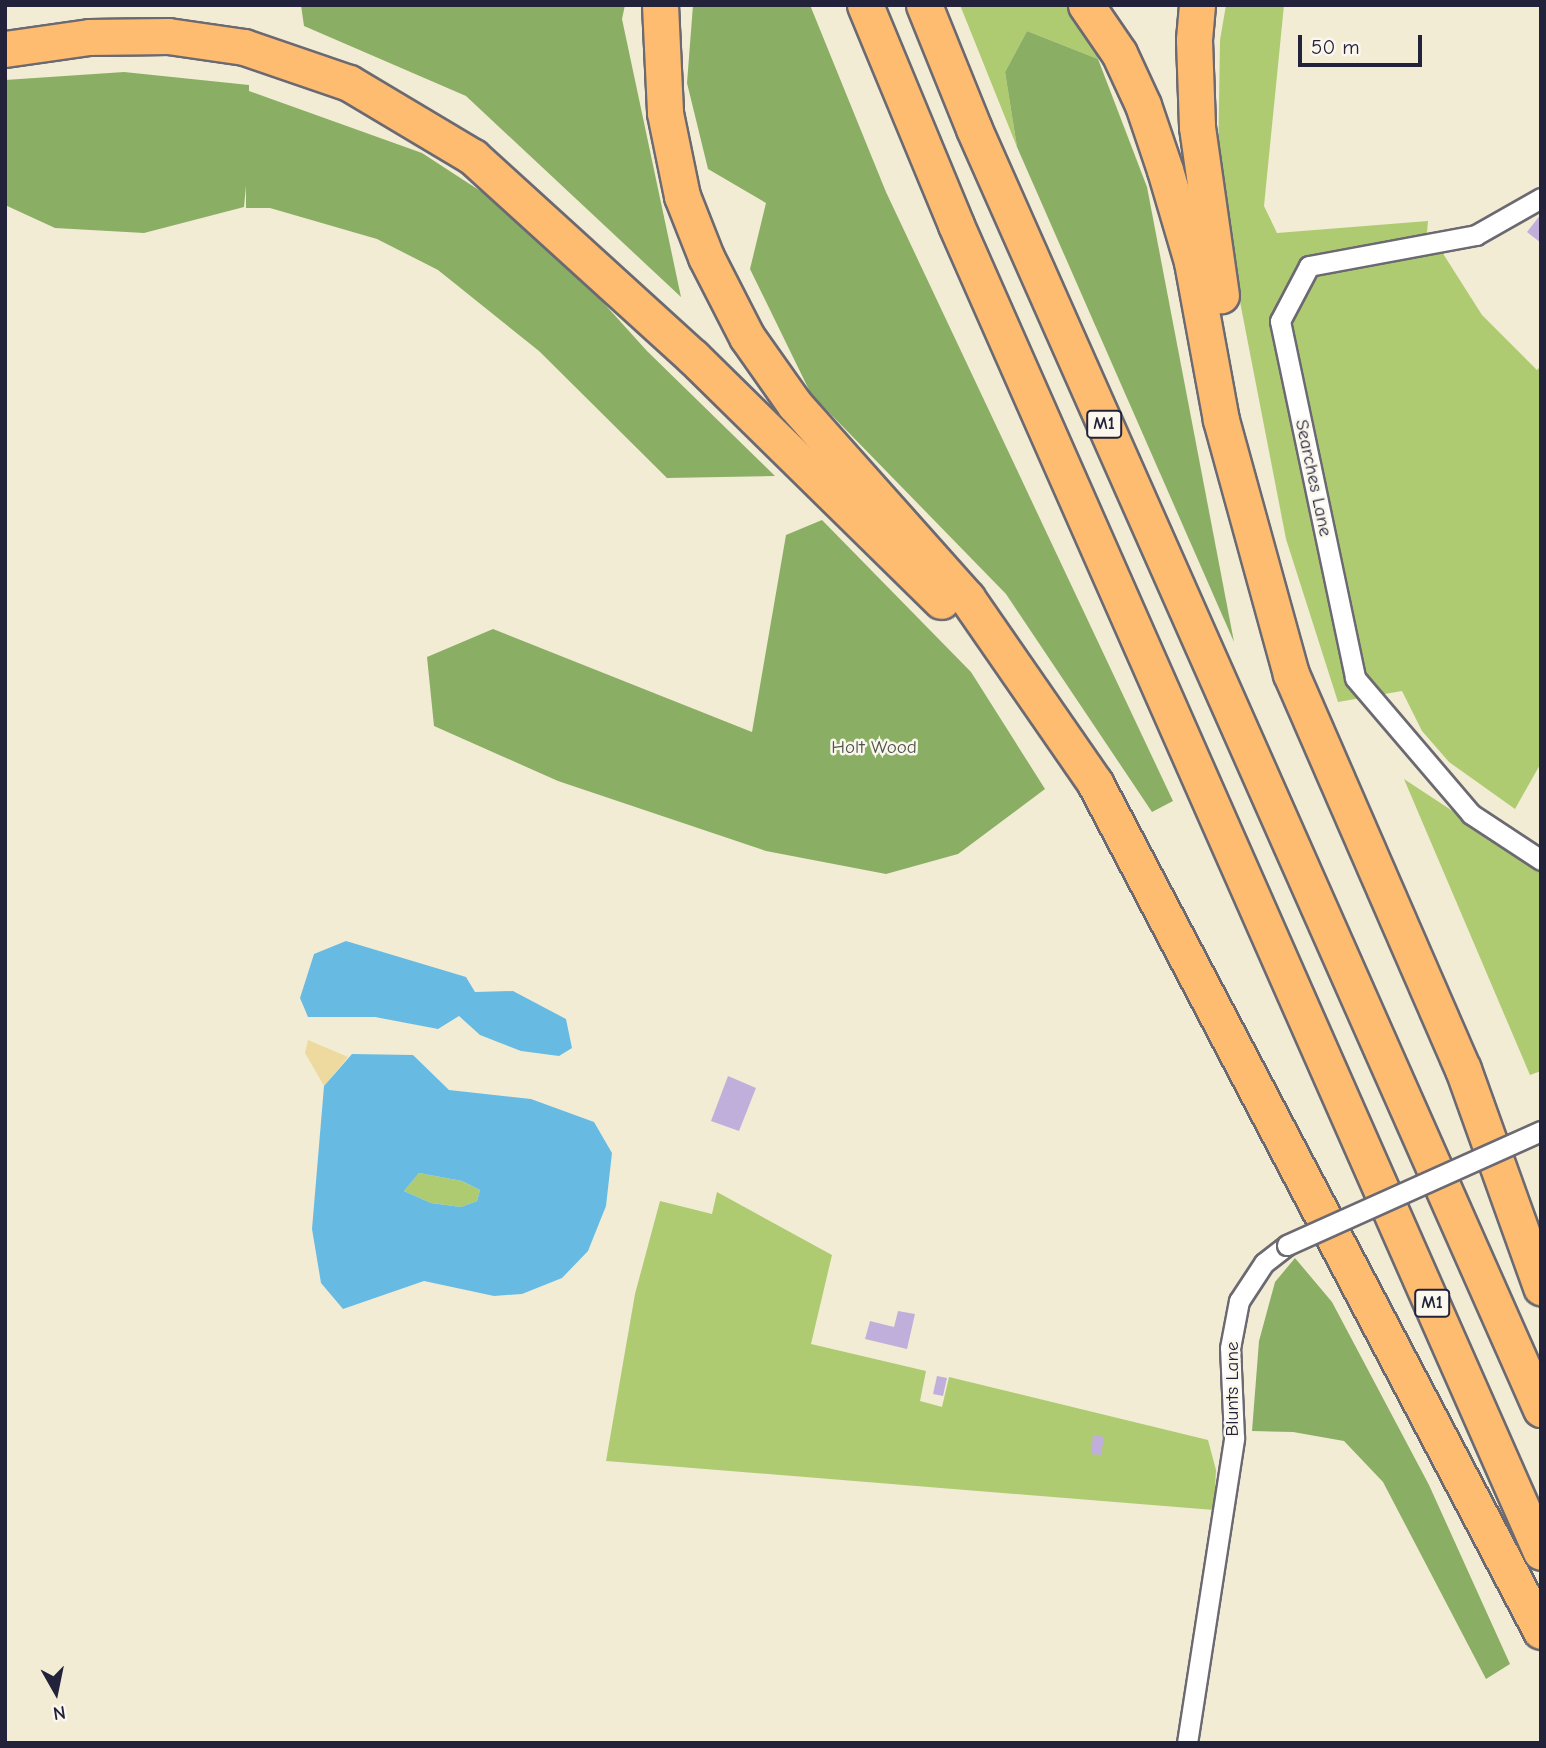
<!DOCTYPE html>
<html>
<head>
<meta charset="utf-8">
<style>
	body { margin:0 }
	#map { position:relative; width:1546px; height:1748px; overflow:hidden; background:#f2ecd5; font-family:"Comic Neue",sans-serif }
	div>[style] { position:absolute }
	.green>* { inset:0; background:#aecb72 }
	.forest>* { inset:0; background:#8aaf64 }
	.sand>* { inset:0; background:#eeda9e }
	.water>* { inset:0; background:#67bbe3 }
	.building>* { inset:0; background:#c1afdb }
	.roads { filter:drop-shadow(2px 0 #6b6971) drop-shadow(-2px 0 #6b6971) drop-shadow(0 2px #6b6971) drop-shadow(0 -2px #6b6971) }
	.street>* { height:19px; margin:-9.5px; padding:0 9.5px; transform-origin:9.5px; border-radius:9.5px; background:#fff }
	.highway>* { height:35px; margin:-17.5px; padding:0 17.5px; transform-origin:17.5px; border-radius:17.5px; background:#febc70 }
	.bridges { filter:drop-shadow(2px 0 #6b6971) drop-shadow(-2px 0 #6b6971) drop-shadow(0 2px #6b6971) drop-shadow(0 -2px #6b6971) }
	.street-bridge>* { height:19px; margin:-9.5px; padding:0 9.5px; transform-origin:9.5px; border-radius:9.5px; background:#fff }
	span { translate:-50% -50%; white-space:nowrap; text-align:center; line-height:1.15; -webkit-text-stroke:5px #fbf7ec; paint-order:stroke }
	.shield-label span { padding:2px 5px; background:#fbf7ec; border:2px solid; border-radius:5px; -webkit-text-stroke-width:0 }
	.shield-label { font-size:18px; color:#22223b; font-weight:700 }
	.street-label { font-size:19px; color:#22223b }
	.park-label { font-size:19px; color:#4c554c }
	.frame { position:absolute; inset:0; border:7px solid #22223b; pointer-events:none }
	.north { position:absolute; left:21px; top:1657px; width:70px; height:70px; -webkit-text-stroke:5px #fbf7ec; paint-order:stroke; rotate:171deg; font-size:19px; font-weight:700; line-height:28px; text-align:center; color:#22223b }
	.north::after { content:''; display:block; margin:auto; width:24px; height:32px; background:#22223b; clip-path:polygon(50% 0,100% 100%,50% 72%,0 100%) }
	.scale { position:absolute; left:1298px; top:35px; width:124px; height:32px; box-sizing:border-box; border:4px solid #22223b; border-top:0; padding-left:9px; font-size:21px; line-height:24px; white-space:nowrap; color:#22223b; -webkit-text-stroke:5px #fbf7ec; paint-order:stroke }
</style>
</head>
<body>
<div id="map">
	<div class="green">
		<i style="clip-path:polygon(960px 5px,1068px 5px,1098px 48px,1098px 59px,1027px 31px,1005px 72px,1017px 147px)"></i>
		<i style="clip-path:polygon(1226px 5px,1284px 5px,1264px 206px,1277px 233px,1428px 221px,1425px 255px,1442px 252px,1482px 315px,1537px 370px,1541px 366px,1541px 763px,1515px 809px,1449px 762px,1422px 731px,1402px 691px,1338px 702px,1286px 539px,1229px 245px,1218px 165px,1220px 40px)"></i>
		<i style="clip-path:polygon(1404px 779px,1541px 869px,1541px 1071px,1530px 1075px)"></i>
		<i style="clip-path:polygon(419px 1173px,462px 1181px,480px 1190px,477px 1201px,461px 1207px,431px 1203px,404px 1191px)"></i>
		<i style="clip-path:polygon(717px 1192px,832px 1255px,811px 1344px,926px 1371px,920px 1401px,942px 1407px,949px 1377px,1208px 1440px,1216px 1470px,1214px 1510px,606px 1461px,635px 1294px,660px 1201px,712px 1214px)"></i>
	</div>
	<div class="forest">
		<i style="clip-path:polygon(301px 5px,625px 5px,622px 19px,681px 297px,466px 96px,304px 26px)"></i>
		<i style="clip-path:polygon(693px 5px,810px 5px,886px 192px,1173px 801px,1152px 812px,1006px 594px,811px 394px,750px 269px,766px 203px,708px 169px,687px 83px)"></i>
		<i style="clip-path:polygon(1027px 31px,1098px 59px,1147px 187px,1234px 642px,1017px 147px,1005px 72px)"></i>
		<i style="clip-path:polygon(124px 72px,249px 85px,249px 91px,422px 153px,534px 226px,647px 351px,775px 476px,667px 478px,539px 351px,438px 270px,377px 239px,270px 208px,246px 208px,246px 186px,244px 207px,144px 233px,55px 228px,5px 205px,5px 80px)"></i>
		<i style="clip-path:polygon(822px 520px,971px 672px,1045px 789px,958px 854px,886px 874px,766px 851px,558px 781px,434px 726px,427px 657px,493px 629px,752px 732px,786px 535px)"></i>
		<i style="clip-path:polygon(1295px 1258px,1332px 1302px,1429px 1485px,1510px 1664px,1486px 1679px,1383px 1482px,1344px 1441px,1293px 1432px,1252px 1431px,1259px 1341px,1275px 1282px)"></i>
	</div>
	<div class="sand">
		<i style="clip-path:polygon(308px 1040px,348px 1057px,324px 1086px,305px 1053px)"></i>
	</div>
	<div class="water">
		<i style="clip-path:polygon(346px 941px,466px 977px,475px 992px,513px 991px,566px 1019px,572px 1048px,559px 1056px,521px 1051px,480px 1035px,459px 1016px,438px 1029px,375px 1017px,308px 1017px,300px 998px,314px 954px)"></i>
		<i style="clip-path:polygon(evenodd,352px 1054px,413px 1055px,449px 1090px,531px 1099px,594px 1122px,612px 1153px,606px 1206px,588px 1251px,562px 1278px,522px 1294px,494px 1296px,424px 1281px,343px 1309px,321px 1283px,312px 1229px,324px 1086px,352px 1054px,419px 1173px,462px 1181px,480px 1190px,477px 1201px,461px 1207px,431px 1203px,404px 1191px,419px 1173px)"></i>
	</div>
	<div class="building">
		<i style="clip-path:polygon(1541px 214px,1541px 243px,1527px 232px)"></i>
		<i style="clip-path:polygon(728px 1076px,756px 1088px,739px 1131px,711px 1121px)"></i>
		<i style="clip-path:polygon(898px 1311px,915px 1314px,907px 1349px,865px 1339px,870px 1321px,894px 1327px)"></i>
		<i style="clip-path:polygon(937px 1376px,947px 1378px,943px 1396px,933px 1394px)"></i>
		<i style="clip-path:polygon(1093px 1435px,1104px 1437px,1101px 1455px,1091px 1454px)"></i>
	</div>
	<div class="roads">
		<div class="street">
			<i style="left:1541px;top:198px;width:75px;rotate:150.4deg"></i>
			<i style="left:1476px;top:235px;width:170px;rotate:169.5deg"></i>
			<i style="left:1309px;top:266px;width:62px;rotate:117.8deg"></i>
			<i style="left:1280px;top:321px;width:365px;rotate:78.1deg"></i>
			<i style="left:1355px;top:678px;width:179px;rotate:49.5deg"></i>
			<i style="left:1471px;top:814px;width:84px;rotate:33.3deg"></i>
			<i style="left:1187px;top:1743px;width:309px;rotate:-81.2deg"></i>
			<i style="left:1234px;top:1438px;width:90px;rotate:-92.5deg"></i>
			<i style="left:1230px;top:1348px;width:48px;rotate:-79.2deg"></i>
			<i style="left:1239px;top:1301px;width:45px;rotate:-56.7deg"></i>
			<i style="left:1264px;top:1263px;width:29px;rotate:-38deg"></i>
		</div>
		<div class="highway">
			<i style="left:660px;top:5px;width:108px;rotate:87.3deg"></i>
			<i style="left:665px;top:113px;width:85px;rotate:78.4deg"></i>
			<i style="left:682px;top:196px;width:66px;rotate:68.5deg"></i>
			<i style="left:706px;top:257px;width:90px;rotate:62.9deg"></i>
			<i style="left:747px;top:337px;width:83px;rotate:54.8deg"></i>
			<i style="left:795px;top:405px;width:259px;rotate:48.3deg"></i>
			<i style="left:967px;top:598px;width:225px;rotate:55.3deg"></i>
			<i style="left:1095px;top:783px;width:958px;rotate:62.26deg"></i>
			<i style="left:865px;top:5px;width:238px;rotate:67.5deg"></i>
			<i style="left:956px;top:225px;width:1450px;rotate:66.21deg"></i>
			<i style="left:924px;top:5px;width:134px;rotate:68deg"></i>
			<i style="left:974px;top:129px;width:1400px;rotate:66.11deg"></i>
			<i style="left:1086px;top:5px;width:58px;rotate:55.5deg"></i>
			<i style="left:1119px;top:53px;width:57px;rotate:65.2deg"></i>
			<i style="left:1143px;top:105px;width:69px;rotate:71.3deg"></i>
			<i style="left:1165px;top:170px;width:96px;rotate:73.6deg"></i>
			<i style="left:1192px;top:262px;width:161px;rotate:79.6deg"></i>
			<i style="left:1221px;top:420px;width:263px;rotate:74.6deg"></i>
			<i style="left:1291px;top:674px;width:431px;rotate:66.5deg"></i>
			<i style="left:1463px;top:1069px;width:232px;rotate:70.3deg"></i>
			<i style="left:1197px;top:5px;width:35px;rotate:95deg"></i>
			<i style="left:1194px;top:40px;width:87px;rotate:88deg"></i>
			<i style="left:1197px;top:127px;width:170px;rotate:81.9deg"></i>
			<i style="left:5px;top:49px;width:85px;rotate:-8.1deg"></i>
			<i style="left:89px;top:37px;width:79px;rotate:-0.7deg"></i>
			<i style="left:168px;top:36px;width:77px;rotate:8.2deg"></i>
			<i style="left:244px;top:47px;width:111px;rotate:18.9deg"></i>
			<i style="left:349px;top:83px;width:144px;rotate:30.8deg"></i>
			<i style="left:473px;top:157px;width:297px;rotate:42.3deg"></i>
			<i style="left:693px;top:357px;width:348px;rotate:44.5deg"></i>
		</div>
	</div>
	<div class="bridges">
		<div class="street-bridge">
			<i style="left:1287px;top:1245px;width:278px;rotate:-24.2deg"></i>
		</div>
	</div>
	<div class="shield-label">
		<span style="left:1104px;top:424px">M1</span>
		<span style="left:1432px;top:1303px">M1</span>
	</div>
	<div class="street-label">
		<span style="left:1313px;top:478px;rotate:78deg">Searches Lane</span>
		<span style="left:1233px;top:1389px;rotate:-90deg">Blunts Lane</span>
	</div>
	<div class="park-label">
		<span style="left:874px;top:748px">Holt Wood</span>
	</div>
	<div class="frame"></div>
	<div class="north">N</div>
	<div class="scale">50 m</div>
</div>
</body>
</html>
